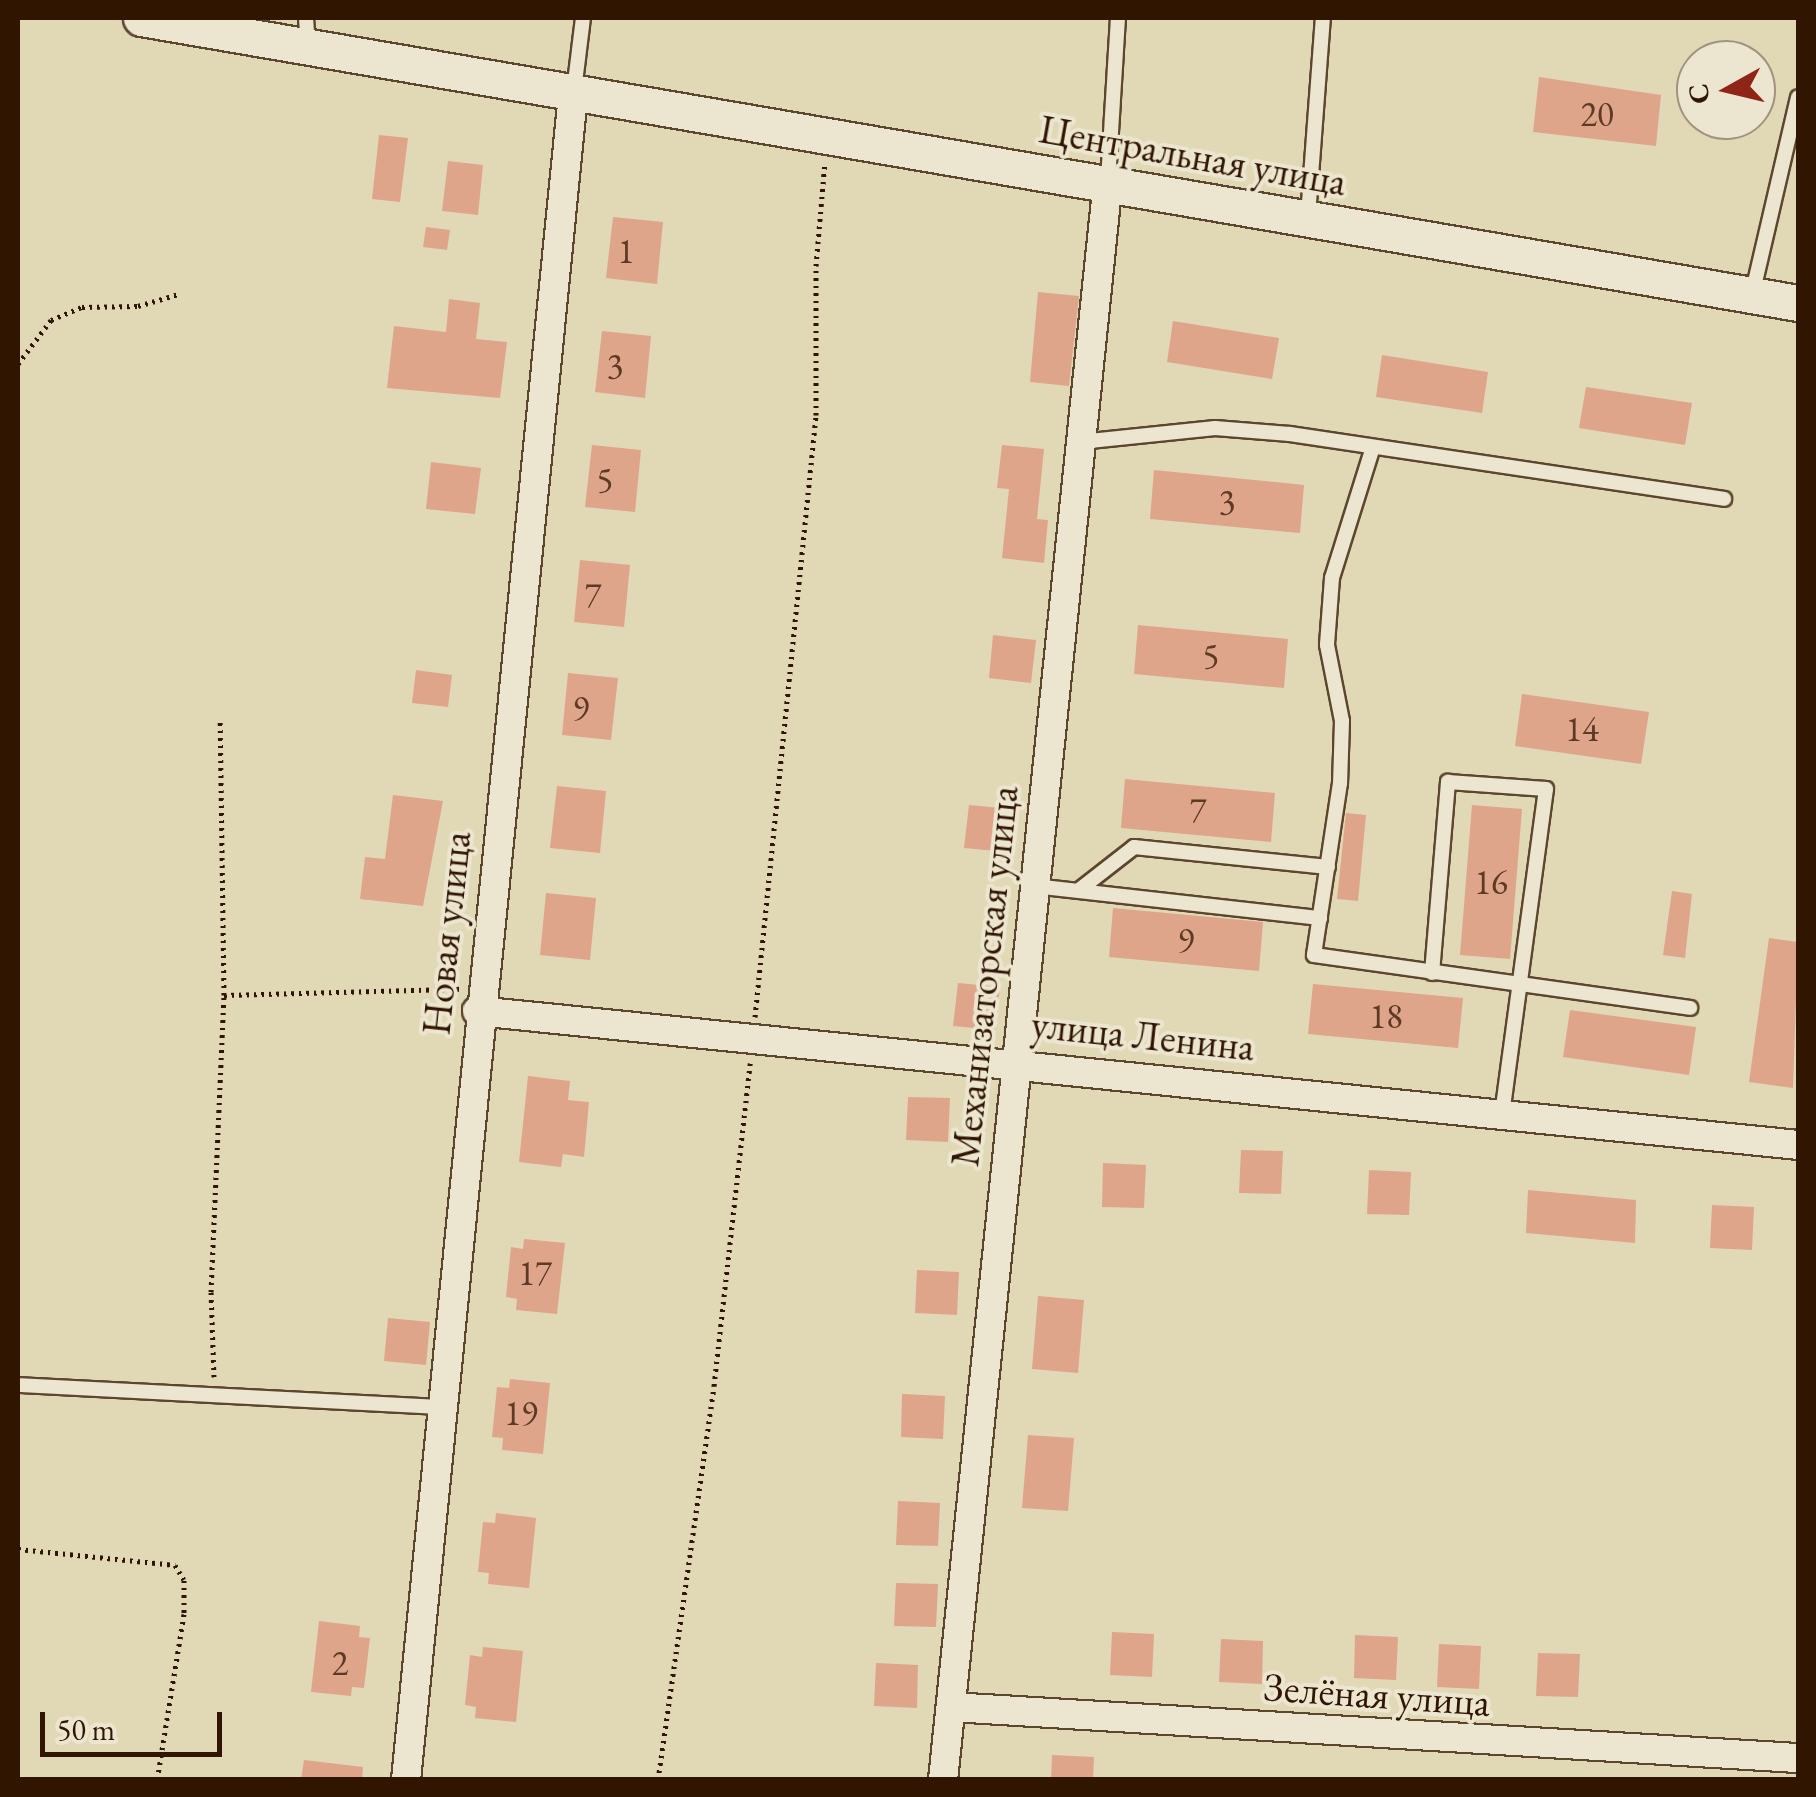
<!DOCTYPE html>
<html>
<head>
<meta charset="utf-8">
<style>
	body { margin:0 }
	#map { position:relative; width:1816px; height:1797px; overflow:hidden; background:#e1d8b6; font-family:"EB Garamond",serif }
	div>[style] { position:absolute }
	.building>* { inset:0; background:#dfa58b }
	.path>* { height:5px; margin-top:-2.5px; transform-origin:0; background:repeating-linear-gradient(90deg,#301601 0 2.5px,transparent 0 7.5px) }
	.roads { filter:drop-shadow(2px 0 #5c462e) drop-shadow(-2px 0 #5c462e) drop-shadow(0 2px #5c462e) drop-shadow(0 -2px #5c462e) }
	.service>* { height:14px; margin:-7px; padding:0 7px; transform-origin:7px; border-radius:7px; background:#ece6d0 }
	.minor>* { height:28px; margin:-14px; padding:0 14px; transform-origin:14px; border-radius:14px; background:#ece6d0 }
	.tertiary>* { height:35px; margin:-17.5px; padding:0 17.5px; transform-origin:17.5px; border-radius:17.5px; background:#ece6d0 }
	span { translate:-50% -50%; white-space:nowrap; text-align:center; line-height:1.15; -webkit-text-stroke:8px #ece6d0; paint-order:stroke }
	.number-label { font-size:35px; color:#5c3a24 }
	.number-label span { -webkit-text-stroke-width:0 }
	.street-label { font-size:40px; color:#301601 }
	.frame { position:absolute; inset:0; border:20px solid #301601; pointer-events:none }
	.north { position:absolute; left:1676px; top:40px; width:100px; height:100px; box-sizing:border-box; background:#ece6d0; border:2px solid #a1937d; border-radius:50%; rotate:262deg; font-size:28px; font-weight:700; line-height:40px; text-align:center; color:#301601 }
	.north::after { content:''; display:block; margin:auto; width:35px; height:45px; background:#8f2418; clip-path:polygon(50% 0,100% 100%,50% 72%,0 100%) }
	.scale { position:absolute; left:40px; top:1712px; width:182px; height:45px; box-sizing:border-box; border:5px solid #301601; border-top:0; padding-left:12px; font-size:30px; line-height:35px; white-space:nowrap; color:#301601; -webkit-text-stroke:8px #ece6d0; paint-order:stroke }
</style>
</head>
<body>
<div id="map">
	<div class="building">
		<i style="clip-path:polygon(1539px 77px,1661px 95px,1656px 146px,1533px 132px)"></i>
		<i style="clip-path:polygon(379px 135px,408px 138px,400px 202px,372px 199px)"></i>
		<i style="clip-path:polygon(448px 161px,483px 165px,478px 215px,442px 211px)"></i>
		<i style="clip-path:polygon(613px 217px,663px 222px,657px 284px,606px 278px)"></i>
		<i style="clip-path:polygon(426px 227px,450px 230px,447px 250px,423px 247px)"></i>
		<i style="clip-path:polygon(1038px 292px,1079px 296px,1069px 386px,1030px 382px)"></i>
		<i style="clip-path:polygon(449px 299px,480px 303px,476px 339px,507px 342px,500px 398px,387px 388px,394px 326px,446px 332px)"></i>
		<i style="clip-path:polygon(1173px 321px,1279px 338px,1272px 379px,1167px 362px)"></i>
		<i style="clip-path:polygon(602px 331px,651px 336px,645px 398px,595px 392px)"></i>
		<i style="clip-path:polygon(1382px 355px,1488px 372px,1482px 413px,1376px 397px)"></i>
		<i style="clip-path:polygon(1586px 387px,1692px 403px,1685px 445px,1579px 428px)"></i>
		<i style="clip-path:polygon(592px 445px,641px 450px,635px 512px,585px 507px)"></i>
		<i style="clip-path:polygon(1002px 445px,1044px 449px,1037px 519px,1048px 520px,1044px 563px,1002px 558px,1009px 489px,997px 488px)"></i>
		<i style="clip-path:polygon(431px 462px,481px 468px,475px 514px,426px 509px)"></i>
		<i style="clip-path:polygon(1154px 470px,1304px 485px,1300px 533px,1150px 519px)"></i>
		<i style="clip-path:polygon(580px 560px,630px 565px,624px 627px,574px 622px)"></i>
		<i style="clip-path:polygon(1138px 625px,1288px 639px,1284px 688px,1134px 674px)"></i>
		<i style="clip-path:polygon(993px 635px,1036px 640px,1031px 683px,989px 678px)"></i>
		<i style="clip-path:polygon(416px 670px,452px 675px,448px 707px,412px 703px)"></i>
		<i style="clip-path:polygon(568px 673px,618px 678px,611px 740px,562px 735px)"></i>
		<i style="clip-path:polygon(1522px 694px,1649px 712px,1641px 764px,1515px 746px)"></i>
		<i style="clip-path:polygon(1125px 779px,1275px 793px,1271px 842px,1121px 828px)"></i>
		<i style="clip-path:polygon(557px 786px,606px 791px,600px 853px,550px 848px)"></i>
		<i style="clip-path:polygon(393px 795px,443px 801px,423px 906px,360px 899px,365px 857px,385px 859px)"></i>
		<i style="clip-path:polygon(969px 805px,1011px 809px,1006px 852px,964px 848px)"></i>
		<i style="clip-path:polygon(1472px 805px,1522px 809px,1510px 959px,1460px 955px)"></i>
		<i style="clip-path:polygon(1346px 813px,1366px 815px,1358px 901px,1337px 899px)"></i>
		<i style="clip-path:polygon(1672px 891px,1692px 894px,1685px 958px,1663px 955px)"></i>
		<i style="clip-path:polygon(546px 893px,596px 898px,590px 960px,540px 955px)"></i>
		<i style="clip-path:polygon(1113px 908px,1263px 922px,1259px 971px,1109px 957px)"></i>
		<i style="clip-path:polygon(1769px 938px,1798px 942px,1793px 1088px,1749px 1082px)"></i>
		<i style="clip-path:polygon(958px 983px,1000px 987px,995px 1030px,953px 1026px)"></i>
		<i style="clip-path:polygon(1313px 984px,1463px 998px,1458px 1048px,1308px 1034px)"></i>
		<i style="clip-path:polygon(1570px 1010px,1696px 1027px,1689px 1075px,1563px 1057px)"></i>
		<i style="clip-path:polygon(528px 1076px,570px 1081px,568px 1100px,589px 1102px,584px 1157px,563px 1154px,561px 1167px,519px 1162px)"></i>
		<i style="clip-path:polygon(908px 1097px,950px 1098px,948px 1142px,906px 1140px)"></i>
		<i style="clip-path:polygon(1241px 1150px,1283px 1151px,1281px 1194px,1239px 1193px)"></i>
		<i style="clip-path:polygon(1103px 1163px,1146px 1165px,1144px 1208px,1102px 1207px)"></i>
		<i style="clip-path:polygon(1369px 1170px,1411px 1172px,1409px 1215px,1367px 1214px)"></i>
		<i style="clip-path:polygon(1528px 1190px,1636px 1200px,1635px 1243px,1526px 1233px)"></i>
		<i style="clip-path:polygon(1712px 1205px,1754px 1207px,1752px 1250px,1710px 1248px)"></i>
		<i style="clip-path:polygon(524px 1239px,565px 1243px,557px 1314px,516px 1310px,517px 1299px,506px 1297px,511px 1247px,523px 1249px)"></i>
		<i style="clip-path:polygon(917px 1270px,959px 1272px,957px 1315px,915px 1313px)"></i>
		<i style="clip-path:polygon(1038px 1296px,1084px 1300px,1078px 1373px,1032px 1369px)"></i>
		<i style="clip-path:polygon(388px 1318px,430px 1322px,426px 1365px,384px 1361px)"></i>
		<i style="clip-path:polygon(510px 1379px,550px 1383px,543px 1454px,502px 1450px,503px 1438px,492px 1437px,497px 1387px,509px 1388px)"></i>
		<i style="clip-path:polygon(902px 1394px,945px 1396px,943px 1439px,901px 1437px)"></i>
		<i style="clip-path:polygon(1028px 1435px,1074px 1438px,1068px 1511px,1022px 1508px)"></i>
		<i style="clip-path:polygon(898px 1501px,940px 1503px,938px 1546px,896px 1545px)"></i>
		<i style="clip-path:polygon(496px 1513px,536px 1518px,529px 1588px,488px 1584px,489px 1573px,478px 1572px,483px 1522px,495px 1523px)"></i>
		<i style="clip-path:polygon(896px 1583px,938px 1584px,936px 1627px,894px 1626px)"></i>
		<i style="clip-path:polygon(319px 1621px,360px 1626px,359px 1637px,370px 1638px,364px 1688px,352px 1687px,351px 1696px,311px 1692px)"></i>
		<i style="clip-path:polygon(1112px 1632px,1154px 1634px,1152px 1677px,1110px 1675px)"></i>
		<i style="clip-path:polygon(1355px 1635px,1398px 1637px,1396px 1680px,1354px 1678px)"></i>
		<i style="clip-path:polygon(1221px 1639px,1263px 1641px,1262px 1684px,1219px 1682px)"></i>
		<i style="clip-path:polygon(1439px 1644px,1481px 1646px,1479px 1689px,1437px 1687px)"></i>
		<i style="clip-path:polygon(483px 1647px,523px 1651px,516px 1722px,475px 1718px,476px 1707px,465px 1705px,470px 1655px,482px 1657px)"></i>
		<i style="clip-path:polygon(1538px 1653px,1580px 1654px,1578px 1697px,1536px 1696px)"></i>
		<i style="clip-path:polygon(876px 1663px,918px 1665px,917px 1708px,874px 1706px)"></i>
		<i style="clip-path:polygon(1052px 1755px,1094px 1757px,1093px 1780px,1051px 1780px)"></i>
		<i style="clip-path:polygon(304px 1760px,363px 1767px,362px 1780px,301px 1780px)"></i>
	</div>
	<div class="path">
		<i style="left:18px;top:364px;width:55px;rotate:-53.1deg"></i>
		<i style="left:51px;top:320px;width:34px;rotate:-23deg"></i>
		<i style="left:82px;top:307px;width:56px;rotate:-1deg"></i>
		<i style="left:138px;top:306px;width:43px;rotate:-16.3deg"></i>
		<i style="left:224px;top:995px;width:237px;rotate:-1.5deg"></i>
		<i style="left:755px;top:1017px;width:605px;rotate:-84.21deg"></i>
		<i style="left:816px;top:415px;width:149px;rotate:-90deg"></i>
		<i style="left:816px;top:266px;width:104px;rotate:-85.1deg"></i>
		<i style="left:214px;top:1377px;width:85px;rotate:-92deg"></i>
		<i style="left:211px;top:1292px;width:297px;rotate:-87.5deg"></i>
		<i style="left:224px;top:995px;width:273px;rotate:-90.8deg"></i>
		<i style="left:18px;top:1549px;width:158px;rotate:5.8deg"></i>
		<i style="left:175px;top:1565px;width:17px;rotate:59deg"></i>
		<i style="left:184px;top:1580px;width:34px;rotate:90deg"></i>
		<i style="left:184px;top:1614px;width:168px;rotate:99.2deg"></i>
		<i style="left:658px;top:1780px;width:398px;rotate:-81.9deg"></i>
		<i style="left:714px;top:1386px;width:325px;rotate:-83.6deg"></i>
	</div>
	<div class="roads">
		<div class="service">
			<i style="left:306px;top:18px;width:27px;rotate:86deg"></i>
			<i style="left:574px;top:91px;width:74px;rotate:-83deg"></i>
			<i style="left:1108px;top:181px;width:163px;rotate:-86.5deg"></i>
			<i style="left:1308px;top:216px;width:199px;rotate:-85.7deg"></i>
			<i style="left:1752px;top:295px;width:203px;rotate:-76.9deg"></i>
			<i style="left:1080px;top:442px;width:136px;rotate:-5.9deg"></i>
			<i style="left:1215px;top:428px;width:75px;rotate:4.6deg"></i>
			<i style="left:1290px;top:434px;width:439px;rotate:8.5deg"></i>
			<i style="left:1373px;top:447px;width:137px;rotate:107.4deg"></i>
			<i style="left:1332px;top:578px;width:67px;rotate:94.3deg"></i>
			<i style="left:1327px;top:645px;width:77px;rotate:78.8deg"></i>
			<i style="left:1342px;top:721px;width:62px;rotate:91.8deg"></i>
			<i style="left:1340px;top:783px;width:174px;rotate:98.6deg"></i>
			<i style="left:1314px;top:955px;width:380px;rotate:8deg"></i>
			<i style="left:1034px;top:886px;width:288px;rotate:6.4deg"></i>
			<i style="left:1079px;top:890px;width:70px;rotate:-38deg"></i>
			<i style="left:1134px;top:847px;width:195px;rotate:5.9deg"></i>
			<i style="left:1432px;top:973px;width:192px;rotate:-85.2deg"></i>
			<i style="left:1448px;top:782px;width:98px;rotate:4.1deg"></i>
			<i style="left:1546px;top:789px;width:329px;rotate:97.7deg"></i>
			<i style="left:18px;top:1385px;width:425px;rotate:3deg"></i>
		</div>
		<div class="minor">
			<i style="left:477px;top:1011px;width:1328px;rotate:5.79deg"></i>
			<i style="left:951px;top:1707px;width:849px;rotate:3.45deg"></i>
			<i style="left:406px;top:1780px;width:1693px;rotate:-84.34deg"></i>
			<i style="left:943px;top:1780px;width:1607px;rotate:-84.11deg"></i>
		</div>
		<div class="tertiary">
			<i style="left:141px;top:18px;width:1681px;rotate:9.76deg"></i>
		</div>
	</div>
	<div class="number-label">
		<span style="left:1597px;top:114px">20</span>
		<span style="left:626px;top:251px">1</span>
		<span style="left:615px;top:366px">3</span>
		<span style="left:605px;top:480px">5</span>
		<span style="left:1227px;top:502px">3</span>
		<span style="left:593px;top:595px">7</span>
		<span style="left:1211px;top:656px">5</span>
		<span style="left:581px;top:708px">9</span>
		<span style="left:1582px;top:729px">14</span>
		<span style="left:1198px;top:810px">7</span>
		<span style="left:1491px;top:882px">16</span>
		<span style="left:1186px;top:940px">9</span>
		<span style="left:1386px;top:1016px">18</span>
		<span style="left:535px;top:1273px">17</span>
		<span style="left:521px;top:1413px">19</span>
		<span style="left:340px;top:1663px">2</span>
	</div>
	<div class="street-label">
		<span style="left:1193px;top:155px;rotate:10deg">Центральная улица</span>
		<span style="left:446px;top:933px;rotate:-84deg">Новая улица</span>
		<span style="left:984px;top:976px;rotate:-84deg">Механизаторская улица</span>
		<span style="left:1143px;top:1035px;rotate:6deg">улица Ленина</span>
		<span style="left:1377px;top:1694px;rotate:4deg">Зелёная улица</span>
	</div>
	<div class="frame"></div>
	<div class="north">С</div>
	<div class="scale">50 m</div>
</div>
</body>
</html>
